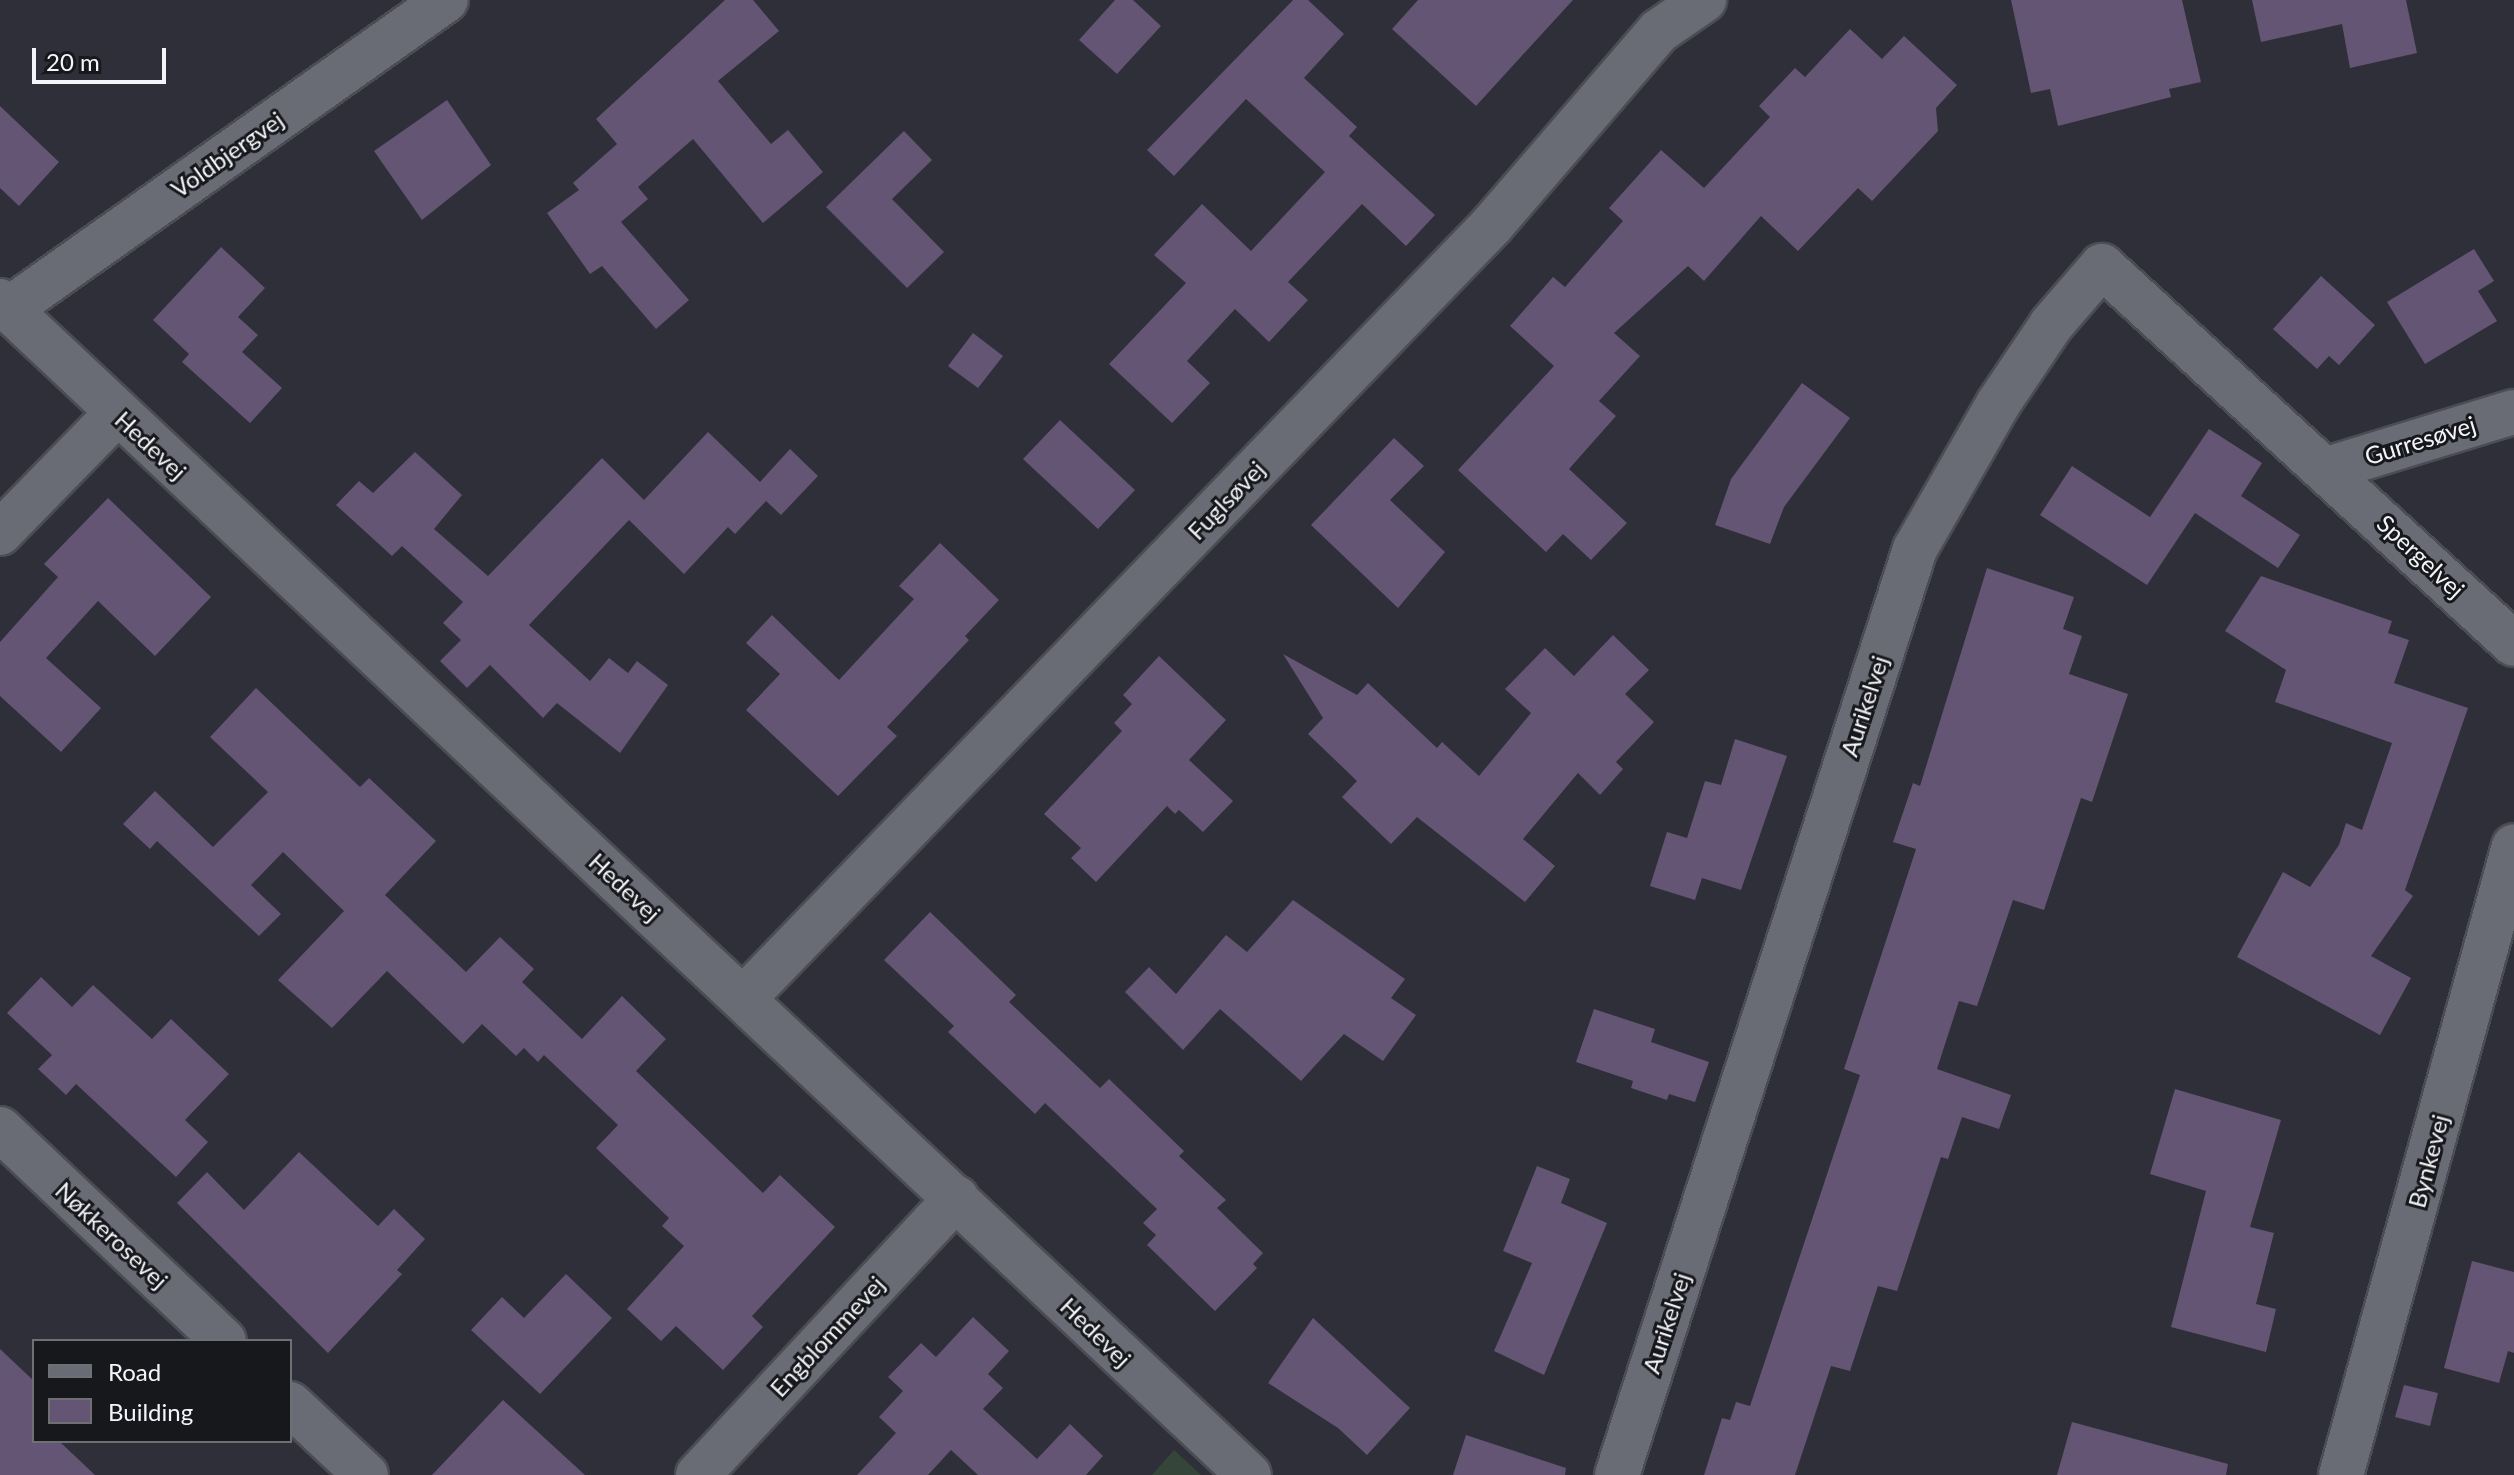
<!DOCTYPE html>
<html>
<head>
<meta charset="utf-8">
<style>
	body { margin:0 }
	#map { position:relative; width:2514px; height:1475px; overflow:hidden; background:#2e2f38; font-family:Lato,sans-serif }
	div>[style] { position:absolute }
	.green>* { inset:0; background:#354638 }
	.building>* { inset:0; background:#635573 }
	.roads { filter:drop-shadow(2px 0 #4c4c54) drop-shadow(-2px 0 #4c4c54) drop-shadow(0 2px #4c4c54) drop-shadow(0 -2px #4c4c54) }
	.minor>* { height:44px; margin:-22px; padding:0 22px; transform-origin:22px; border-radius:22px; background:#696b75 }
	span { translate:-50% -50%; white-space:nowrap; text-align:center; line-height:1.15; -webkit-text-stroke:6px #17181c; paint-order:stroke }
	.street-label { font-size:24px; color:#f4f4fa }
	.legend { position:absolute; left:32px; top:1339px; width:260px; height:104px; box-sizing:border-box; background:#17181c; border:2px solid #6f7075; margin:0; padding:10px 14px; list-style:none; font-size:24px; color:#f4f4fa }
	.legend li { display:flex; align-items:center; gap:16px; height:40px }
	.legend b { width:40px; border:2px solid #6f7075 }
	.scale { position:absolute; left:32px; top:48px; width:134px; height:36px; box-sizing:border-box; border:4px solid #f4f4fa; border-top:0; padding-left:10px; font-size:24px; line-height:28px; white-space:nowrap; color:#f4f4fa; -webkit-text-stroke:6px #17181c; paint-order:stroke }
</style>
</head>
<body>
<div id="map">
	<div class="green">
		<i style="clip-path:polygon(1174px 1450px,1187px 1462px,1201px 1475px,1152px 1475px)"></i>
	</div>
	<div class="building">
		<i style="clip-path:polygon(725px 0,753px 0,779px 31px,718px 81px,771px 144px,788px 130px,823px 172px,763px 223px,693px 139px,638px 187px,648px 199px,621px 222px,689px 300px,656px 329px,602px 266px,590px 274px,547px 213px,579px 190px,573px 183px,617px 144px,596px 119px)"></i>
		<i style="clip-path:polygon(1115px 0,1133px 0,1161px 26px,1117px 74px,1079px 40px)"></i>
		<i style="clip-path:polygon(1293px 0,1308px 0,1344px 34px,1304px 78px,1357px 127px,1349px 136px,1435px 215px,1406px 246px,1362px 204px,1288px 282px,1308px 300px,1269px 342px,1235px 309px,1187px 361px,1210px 383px,1172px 423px,1109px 364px,1186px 283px,1154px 255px,1202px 204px,1251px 251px,1325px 172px,1246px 99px,1174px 176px,1147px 150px)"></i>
		<i style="clip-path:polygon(1418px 0,1573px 0,1476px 106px,1392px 29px)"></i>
		<i style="clip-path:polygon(2011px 0,2182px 0,2201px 82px,2169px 89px,2171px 97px,2058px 126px,2050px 89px,2031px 93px)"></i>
		<i style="clip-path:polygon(2252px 0,2406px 0,2417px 53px,2350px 68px,2342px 24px,2261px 42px)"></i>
		<i style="clip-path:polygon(1850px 29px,1882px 59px,1904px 36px,1957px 85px,1936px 108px,1938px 131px,1872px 201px,1858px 188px,1798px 251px,1761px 216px,1704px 281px,1688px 266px,1614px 333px,1640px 356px,1599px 401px,1616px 416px,1569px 469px,1627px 523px,1591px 560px,1563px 534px,1546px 552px,1458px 470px,1554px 366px,1510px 326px,1553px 277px,1565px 287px,1623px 221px,1609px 208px,1661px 150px,1704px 188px,1770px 117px,1759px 106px,1795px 68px,1805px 77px)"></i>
		<i style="clip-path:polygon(447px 100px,491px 165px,422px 220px,374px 151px)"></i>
		<i style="clip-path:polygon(0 106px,59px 162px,19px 206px,0 188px)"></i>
		<i style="clip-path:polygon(904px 131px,932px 160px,892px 199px,944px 252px,907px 288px,826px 207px)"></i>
		<i style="clip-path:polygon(221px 247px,265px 288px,238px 317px,258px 335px,242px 352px,282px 388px,250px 423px,182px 362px,189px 354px,153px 320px)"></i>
		<i style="clip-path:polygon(2474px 249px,2494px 281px,2478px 291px,2497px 321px,2425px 364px,2387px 302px)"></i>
		<i style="clip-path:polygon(2321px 276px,2375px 325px,2339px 365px,2329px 356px,2317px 369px,2273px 329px)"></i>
		<i style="clip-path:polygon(973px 333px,1003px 356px,978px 388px,948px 366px)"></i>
		<i style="clip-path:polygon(1802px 383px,1850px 418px,1784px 507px,1770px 544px,1715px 525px,1731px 479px)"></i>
		<i style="clip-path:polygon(1060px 420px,1135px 490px,1098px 529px,1023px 459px)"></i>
		<i style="clip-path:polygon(2209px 429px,2262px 463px,2241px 496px,2300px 535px,2278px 568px,2195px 513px,2147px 585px,2040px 515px,2072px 466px,2150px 517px)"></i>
		<i style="clip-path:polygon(708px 432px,760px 482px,790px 449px,818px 476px,781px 515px,766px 501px,735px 534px,728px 527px,684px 574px,629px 520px,529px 625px,590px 681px,609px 658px,628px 673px,637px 661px,668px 685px,620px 753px,557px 703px,543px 718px,490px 665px,467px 688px,440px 661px,461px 640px,443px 623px,463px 602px,402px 546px,392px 556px,336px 505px,359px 481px,373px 493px,415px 452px,462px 495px,434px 529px,488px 576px,602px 458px,644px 500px)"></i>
		<i style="clip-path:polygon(1394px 438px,1424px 466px,1390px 500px,1445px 552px,1398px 608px,1311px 525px)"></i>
		<i style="clip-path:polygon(108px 498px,211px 597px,155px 656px,98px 601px,46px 658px,101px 708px,61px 752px,0 696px,0 642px,58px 577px,44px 564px)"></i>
		<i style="clip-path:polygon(940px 543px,999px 600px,965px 636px,969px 640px,887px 727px,897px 736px,838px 796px,746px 710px,780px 674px,746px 643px,772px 615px,839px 680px,914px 599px,899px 586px)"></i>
		<i style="clip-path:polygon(1987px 568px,2074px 597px,2063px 629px,2082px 636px,2069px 674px,2128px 694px,2092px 802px,2081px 798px,2044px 910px,2013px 900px,1977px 1006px,1959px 1001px,1937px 1069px,2011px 1095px,1999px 1129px,1962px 1117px,1948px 1159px,1941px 1157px,1897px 1291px,1878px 1286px,1850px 1371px,1831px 1366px,1795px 1475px,1704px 1475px,1722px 1418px,1730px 1420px,1736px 1402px,1750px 1406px,1860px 1075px,1844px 1069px,1916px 849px,1893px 842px,1913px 783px,1920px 786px)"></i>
		<i style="clip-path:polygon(2261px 576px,2392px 621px,2388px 633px,2409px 640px,2394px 683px,2468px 708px,2405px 890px,2413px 896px,2371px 956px,2411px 978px,2380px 1035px,2237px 957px,2283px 872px,2310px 887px,2339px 845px,2346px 823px,2362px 830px,2392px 743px,2275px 702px,2286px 670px,2225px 631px)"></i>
		<i style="clip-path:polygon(1613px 635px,1649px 670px,1625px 694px,1654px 722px,1616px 762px,1623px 769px,1600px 795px,1578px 773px,1523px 839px,1555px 866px,1525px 902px,1417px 817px,1391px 844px,1342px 797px,1357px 781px,1308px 734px,1323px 718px,1283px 654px,1357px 695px,1368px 683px,1437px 748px,1442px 742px,1479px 776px,1531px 713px,1505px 689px,1545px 648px,1574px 676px)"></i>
		<i style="clip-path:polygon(1159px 656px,1226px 720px,1189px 760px,1233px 801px,1203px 832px,1179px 810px,1175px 814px,1167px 806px,1096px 882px,1071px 858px,1081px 848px,1044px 814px,1122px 731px,1114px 723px,1132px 704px,1123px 695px)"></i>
		<i style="clip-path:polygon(256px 688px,360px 787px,369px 778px,436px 841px,385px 895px,466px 972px,500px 937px,534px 969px,522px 982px,582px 1039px,622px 996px,666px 1039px,636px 1071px,763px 1193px,780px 1175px,835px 1227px,752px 1316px,763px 1327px,723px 1370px,676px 1326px,661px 1341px,627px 1309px,684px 1246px,662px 1226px,669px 1218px,596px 1148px,618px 1125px,544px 1055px,538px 1062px,524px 1048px,516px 1056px,482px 1024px,463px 1044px,387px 971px,332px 1028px,278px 980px,344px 911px,283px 852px,251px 885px,281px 914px,259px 936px,157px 841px,150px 849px,123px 824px,155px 791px,213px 847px,268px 792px,210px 737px)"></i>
		<i style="clip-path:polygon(1735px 739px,1787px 756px,1741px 890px,1702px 878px,1695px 900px,1650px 886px,1667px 832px,1687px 838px,1705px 781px,1721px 785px)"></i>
		<i style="clip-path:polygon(1293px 900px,1405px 979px,1391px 998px,1416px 1015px,1383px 1061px,1344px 1034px,1301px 1081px,1220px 1009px,1183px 1050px,1125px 992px,1149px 967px,1176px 994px,1226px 935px,1247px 952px)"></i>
		<i style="clip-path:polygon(930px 912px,1016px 995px,1009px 1002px,1100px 1088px,1109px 1079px,1184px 1151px,1179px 1156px,1226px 1200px,1217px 1208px,1263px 1253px,1253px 1264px,1257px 1268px,1215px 1311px,1147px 1245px,1156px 1235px,1143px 1223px,1157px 1209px,1045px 1103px,1035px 1114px,948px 1032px,954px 1026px,884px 960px)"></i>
		<i style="clip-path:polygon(41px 977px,72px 1007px,93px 985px,152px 1039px,171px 1019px,229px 1074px,185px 1120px,208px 1142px,176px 1177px,76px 1084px,66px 1095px,38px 1069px,52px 1055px,7px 1013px)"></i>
		<i style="clip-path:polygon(1594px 1009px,1655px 1029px,1651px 1042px,1709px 1062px,1695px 1102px,1669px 1094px,1667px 1100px,1631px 1088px,1633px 1081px,1576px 1062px)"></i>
		<i style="clip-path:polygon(2175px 1089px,2281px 1120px,2250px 1227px,2274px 1233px,2256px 1304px,2276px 1309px,2266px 1352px,2171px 1327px,2206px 1191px,2150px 1174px)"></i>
		<i style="clip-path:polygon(299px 1152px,378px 1226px,394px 1209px,425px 1239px,397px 1270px,402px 1274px,328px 1353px,177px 1203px,207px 1172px,244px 1210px)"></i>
		<i style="clip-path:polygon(1537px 1166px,1570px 1179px,1561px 1203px,1607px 1223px,1544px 1375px,1494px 1351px,1532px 1263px,1503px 1251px)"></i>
		<i style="clip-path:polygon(2472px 1261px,2514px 1272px,2514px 1353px,2508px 1351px,2499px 1383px,2444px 1368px)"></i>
		<i style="clip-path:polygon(566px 1274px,612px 1318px,540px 1394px,471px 1330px,502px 1297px,524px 1318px)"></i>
		<i style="clip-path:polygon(973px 1317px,1009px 1351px,988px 1374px,1003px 1388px,983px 1409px,1037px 1459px,1070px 1424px,1103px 1456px,1086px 1475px,978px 1475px,951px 1450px,928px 1475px,857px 1475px,896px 1433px,879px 1417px,903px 1391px,888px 1377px,921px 1343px,936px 1357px)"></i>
		<i style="clip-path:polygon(1313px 1318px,1410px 1408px,1367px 1455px,1338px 1428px,1268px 1383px)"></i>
		<i style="clip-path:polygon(0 1349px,34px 1381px,34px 1441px,59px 1441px,95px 1475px,0 1475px)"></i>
		<i style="clip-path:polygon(2404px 1385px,2438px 1393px,2430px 1426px,2395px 1417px)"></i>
		<i style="clip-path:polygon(503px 1400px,585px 1475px,432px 1475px)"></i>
		<i style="clip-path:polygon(2072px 1422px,2228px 1464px,2226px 1475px,2057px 1475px)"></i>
		<i style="clip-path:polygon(1466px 1435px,1566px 1468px,1565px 1475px,1453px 1475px)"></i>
	</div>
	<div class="roads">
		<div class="minor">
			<i style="left:0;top:301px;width:1714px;rotate:43.23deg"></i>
			<i style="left:9px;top:309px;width:535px;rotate:-35.26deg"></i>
			<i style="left:2327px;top:469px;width:195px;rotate:-17deg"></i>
			<i style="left:0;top:533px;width:168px;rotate:-45.7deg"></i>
			<i style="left:744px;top:998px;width:1076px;rotate:-45.94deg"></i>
			<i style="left:1492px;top:225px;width:256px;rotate:-49.3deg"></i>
			<i style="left:1659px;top:31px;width:55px;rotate:-34.6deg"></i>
			<i style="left:0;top:1129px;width:308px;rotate:43.4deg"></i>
			<i style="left:290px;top:1404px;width:104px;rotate:43.1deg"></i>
			<i style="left:698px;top:1475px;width:379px;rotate:-47deg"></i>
			<i style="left:1617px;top:1475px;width:973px;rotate:-72.16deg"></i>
			<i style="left:1915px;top:549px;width:167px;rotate:-60.2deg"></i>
			<i style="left:1998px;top:404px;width:95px;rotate:-56.1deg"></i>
			<i style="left:2051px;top:325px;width:78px;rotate:-49.2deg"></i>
			<i style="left:2102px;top:266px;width:559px;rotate:42.54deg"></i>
			<i style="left:2341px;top:1475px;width:652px;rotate:-74.62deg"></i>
		</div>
	</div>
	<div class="street-label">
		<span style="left:227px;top:154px;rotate:-35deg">Voldbjergvej</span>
		<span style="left:2420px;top:440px;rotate:-17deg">Gurresøvej</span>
		<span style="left:151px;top:445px;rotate:43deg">Hedevej</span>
		<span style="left:1226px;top:500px;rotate:-46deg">Fuglsøvej</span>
		<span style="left:2421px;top:556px;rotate:43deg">Spergelvej</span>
		<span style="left:1864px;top:706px;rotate:-72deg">Aurikelvej</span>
		<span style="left:625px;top:887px;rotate:43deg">Hedevej</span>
		<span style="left:2428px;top:1161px;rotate:-75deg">Bynkevej</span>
		<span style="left:112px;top:1235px;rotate:43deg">Nøkkerosevej</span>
		<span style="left:1666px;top:1323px;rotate:-72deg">Aurikelvej</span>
		<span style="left:1096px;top:1332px;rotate:44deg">Hedevej</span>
		<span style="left:827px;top:1336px;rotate:-47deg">Engblommevej</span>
	</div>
	<ul class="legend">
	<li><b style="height:10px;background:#696b75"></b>Road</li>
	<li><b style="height:22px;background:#635573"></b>Building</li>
	</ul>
	<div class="scale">20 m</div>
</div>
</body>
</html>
